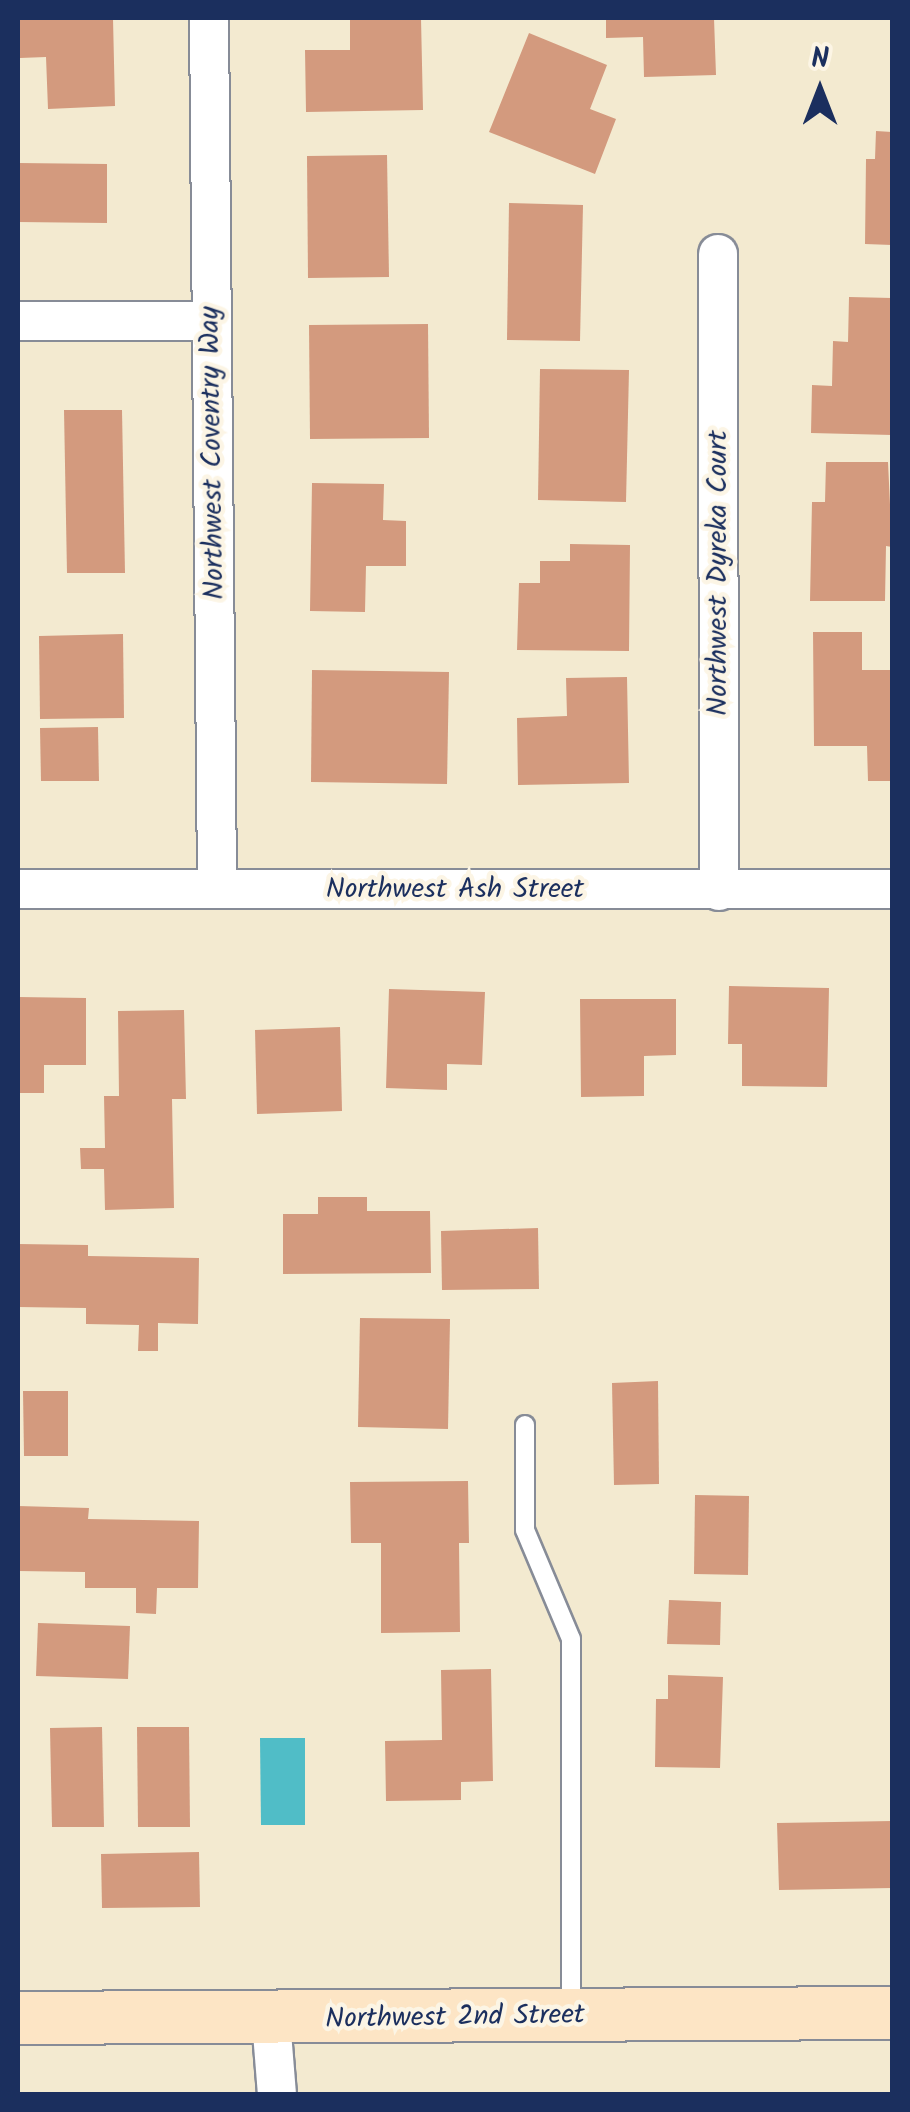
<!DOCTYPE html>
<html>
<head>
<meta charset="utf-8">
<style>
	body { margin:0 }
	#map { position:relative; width:910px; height:2112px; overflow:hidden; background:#f3ead0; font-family:Kalam,sans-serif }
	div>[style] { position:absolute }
	.water>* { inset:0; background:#50bdc7 }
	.building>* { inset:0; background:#d39a7e }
	.roads { filter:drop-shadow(2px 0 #878c97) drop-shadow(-2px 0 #878c97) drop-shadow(0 2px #878c97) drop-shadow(0 -2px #878c97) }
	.lane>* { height:18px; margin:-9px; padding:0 9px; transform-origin:9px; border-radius:9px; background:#fff }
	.street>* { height:38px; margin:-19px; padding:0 19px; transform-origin:19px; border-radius:19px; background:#fff }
	.secondary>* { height:52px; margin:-26px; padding:0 26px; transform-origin:26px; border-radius:26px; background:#fde5c5 }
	span { translate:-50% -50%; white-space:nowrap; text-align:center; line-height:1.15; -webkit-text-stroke:9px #fcf5e5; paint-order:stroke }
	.street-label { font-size:28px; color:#1b2f5e }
	.frame { position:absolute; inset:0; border:20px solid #1b2f5e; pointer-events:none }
	.north { position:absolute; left:770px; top:40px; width:100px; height:100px; -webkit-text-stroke:8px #fcf5e5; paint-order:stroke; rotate:0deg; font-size:28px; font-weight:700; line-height:40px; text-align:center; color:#1b2f5e }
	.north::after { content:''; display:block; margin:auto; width:35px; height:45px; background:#1b2f5e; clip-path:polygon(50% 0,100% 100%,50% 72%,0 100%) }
</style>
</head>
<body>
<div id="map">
	<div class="water">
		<i style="clip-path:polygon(260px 1738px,305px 1738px,305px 1825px,261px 1825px)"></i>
	</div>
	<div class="building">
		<i style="clip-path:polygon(18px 18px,113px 18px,115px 106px,48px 109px,46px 57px,20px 58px)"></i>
		<i style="clip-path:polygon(350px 18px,421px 18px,423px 110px,306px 112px,305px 50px,350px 50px)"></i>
		<i style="clip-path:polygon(606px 18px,714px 18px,716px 75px,644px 77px,643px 37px,606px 38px)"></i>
		<i style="clip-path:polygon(529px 33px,607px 65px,590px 109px,616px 119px,595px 174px,489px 132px)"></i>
		<i style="clip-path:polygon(876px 131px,892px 132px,892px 245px,865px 244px,866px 159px,875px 159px)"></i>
		<i style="clip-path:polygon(387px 155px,389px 277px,308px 278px,307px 156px)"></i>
		<i style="clip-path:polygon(18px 163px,107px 164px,107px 223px,18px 222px)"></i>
		<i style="clip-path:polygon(509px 203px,583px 205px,580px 341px,507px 340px)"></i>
		<i style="clip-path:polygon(849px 297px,892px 298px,892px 435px,811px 433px,812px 385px,832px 386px,833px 341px,848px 342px)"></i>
		<i style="clip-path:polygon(428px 324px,429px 438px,310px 439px,309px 325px)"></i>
		<i style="clip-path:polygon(540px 369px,629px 370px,626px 502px,538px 500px)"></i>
		<i style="clip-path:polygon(64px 410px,122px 410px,125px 573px,67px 573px)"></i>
		<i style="clip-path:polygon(826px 462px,888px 462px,892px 547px,886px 546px,885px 601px,810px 601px,812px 502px,825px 502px)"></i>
		<i style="clip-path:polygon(312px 483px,384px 484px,383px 520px,406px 521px,406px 566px,366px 566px,365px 612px,310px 611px)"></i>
		<i style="clip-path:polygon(570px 544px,630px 545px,629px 651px,517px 650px,519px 583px,540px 583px,540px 561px,570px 561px)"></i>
		<i style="clip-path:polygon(813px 632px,862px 632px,862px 670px,892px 670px,892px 781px,868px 781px,867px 746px,814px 746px)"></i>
		<i style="clip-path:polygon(123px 634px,124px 718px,40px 719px,39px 636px)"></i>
		<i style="clip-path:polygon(312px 670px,449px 672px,447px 784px,311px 782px)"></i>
		<i style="clip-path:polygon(627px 677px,629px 783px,518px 785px,517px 718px,567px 716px,566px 678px)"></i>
		<i style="clip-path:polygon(98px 727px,99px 781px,41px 781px,40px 728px)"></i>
		<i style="clip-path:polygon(729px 986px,829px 988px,827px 1087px,742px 1086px,742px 1044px,728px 1044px)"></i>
		<i style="clip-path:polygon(389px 989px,485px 992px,482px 1065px,447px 1064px,447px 1090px,386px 1088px)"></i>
		<i style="clip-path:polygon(18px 997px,86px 998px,86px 1065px,44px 1065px,44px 1093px,18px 1093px)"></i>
		<i style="clip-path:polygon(580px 999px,676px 999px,676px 1055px,644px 1056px,644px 1096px,581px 1097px)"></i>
		<i style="clip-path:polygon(184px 1010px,186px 1099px,172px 1099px,174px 1208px,105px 1210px,104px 1169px,81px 1169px,80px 1148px,105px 1148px,104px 1096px,119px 1096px,118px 1011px)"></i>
		<i style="clip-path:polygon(340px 1027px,342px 1111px,257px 1114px,255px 1030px)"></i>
		<i style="clip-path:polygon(318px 1197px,367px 1197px,367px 1211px,430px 1211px,431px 1273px,283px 1274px,283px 1214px,318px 1214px)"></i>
		<i style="clip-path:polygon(538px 1228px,539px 1289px,442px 1290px,441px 1231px)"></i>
		<i style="clip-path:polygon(18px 1244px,88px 1245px,88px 1256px,199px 1258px,198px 1324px,158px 1323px,158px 1351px,138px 1351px,139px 1325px,86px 1324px,86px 1308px,18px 1307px)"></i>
		<i style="clip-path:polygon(360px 1318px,450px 1319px,448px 1429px,358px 1427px)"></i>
		<i style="clip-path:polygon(658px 1381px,659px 1484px,614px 1485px,612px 1383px)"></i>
		<i style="clip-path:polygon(23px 1391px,68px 1391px,68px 1456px,24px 1456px)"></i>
		<i style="clip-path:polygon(468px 1481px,469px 1543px,459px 1543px,460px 1632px,381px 1633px,381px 1543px,351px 1543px,350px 1482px)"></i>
		<i style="clip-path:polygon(695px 1495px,749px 1496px,748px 1575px,694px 1574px)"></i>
		<i style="clip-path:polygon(18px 1506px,89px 1508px,88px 1519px,199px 1521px,198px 1588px,157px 1588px,156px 1614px,136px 1613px,136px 1588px,85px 1588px,85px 1572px,18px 1571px)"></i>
		<i style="clip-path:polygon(669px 1600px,721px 1602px,720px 1645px,667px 1644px)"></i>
		<i style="clip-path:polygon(38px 1623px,130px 1626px,128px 1679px,36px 1676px)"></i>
		<i style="clip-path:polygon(491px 1669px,493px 1781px,461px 1782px,461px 1800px,386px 1801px,385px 1741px,442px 1740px,441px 1670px)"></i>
		<i style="clip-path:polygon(668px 1675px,723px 1677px,720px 1768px,655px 1767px,656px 1699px,668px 1699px)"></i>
		<i style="clip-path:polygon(102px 1727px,104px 1827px,52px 1827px,50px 1728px)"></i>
		<i style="clip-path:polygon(137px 1727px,189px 1727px,190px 1827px,138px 1827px)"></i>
		<i style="clip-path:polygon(892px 1821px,892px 1888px,779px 1890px,777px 1823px)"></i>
		<i style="clip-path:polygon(199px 1852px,200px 1907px,102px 1908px,101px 1854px)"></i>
	</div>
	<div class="roads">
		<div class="lane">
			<i style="left:525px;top:1425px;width:105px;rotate:90deg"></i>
			<i style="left:525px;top:1530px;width:118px;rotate:67.1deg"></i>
			<i style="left:571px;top:1639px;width:373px;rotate:90deg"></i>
		</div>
		<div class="street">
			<i style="left:209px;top:18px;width:870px;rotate:89.47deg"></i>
			<i style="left:718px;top:254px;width:637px;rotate:89.91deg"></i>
			<i style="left:18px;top:321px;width:193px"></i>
			<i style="left:18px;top:889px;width:874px"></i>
			<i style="left:271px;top:2020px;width:74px;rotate:85.4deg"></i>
		</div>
		<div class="secondary">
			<i style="left:18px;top:2018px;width:874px;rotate:-0.33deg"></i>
		</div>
	</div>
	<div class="street-label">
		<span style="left:213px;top:453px;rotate:-91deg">Northwest Coventry Way</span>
		<span style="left:719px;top:573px;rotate:-90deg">Northwest Dyreka Court</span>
		<span style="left:455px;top:890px">Northwest Ash Street</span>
		<span style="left:455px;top:2018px;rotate:-1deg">Northwest 2nd Street</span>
	</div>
	<div class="frame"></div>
	<div class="north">N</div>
</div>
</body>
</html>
